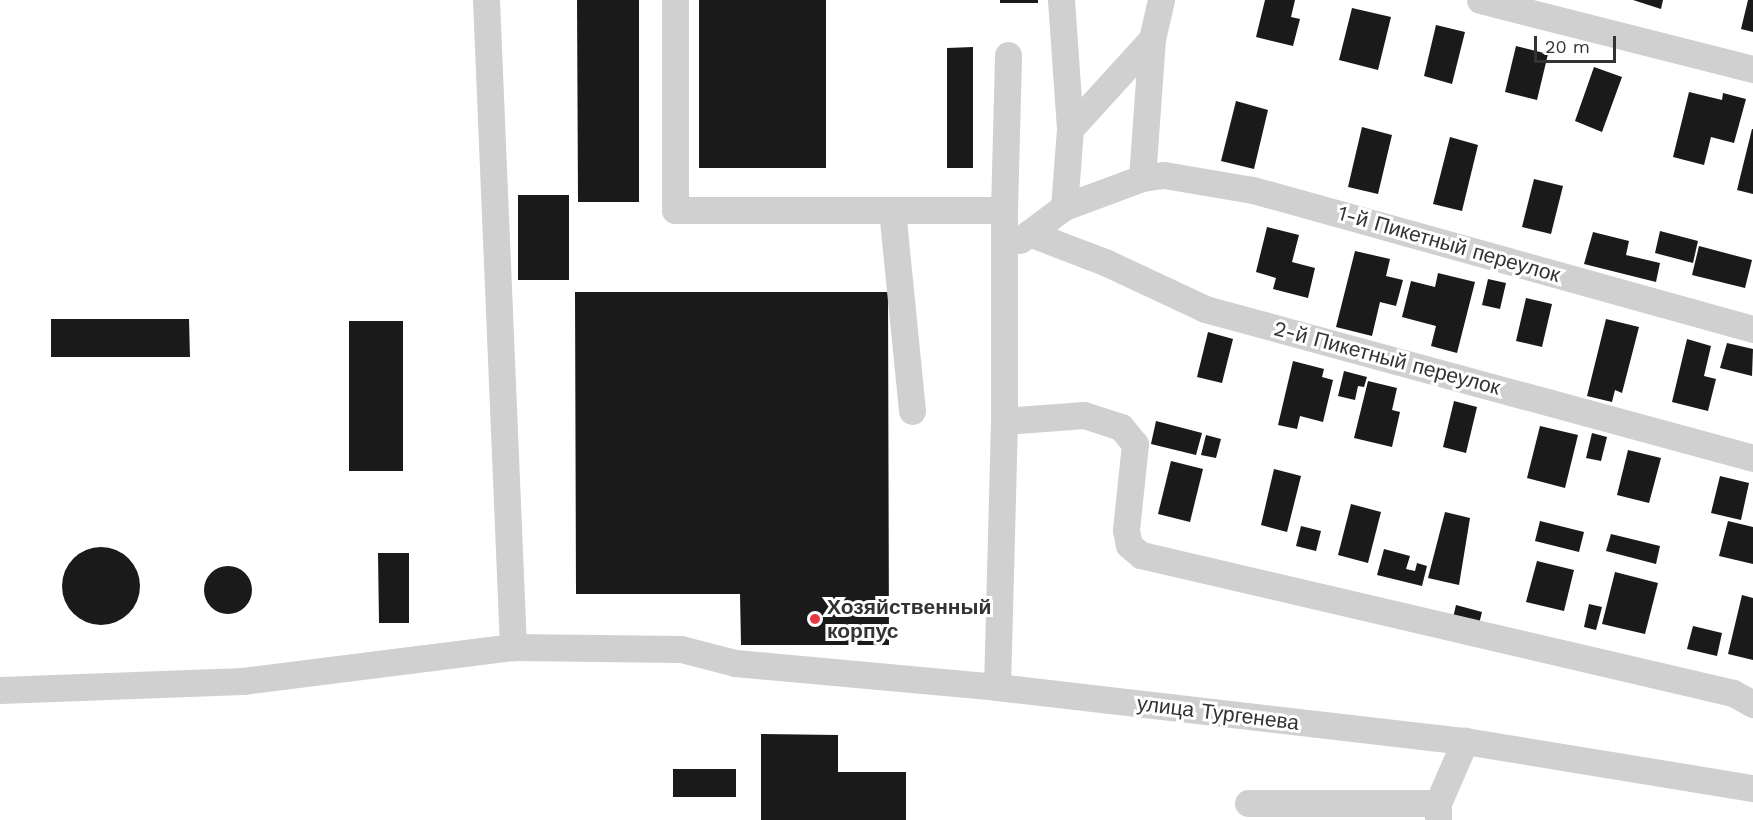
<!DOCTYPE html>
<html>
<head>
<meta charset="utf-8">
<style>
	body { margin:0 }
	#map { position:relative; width:1753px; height:820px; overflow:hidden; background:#fff; font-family:"Work Sans",sans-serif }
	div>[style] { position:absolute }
	.building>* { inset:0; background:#1a1a1a }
	.round { border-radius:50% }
	.minor>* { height:27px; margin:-13.5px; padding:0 13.5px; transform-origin:13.5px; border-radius:13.5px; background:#d0d0d0 }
	.dots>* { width:16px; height:16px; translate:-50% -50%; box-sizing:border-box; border:3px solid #fff; border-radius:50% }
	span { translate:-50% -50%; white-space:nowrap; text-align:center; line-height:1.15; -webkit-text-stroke:6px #fff; paint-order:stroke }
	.street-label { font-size:21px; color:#333 }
	.poi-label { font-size:21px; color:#333; font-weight:700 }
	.left { translate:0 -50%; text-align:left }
	.scale { position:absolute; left:1534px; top:36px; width:82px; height:27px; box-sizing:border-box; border:3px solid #333; border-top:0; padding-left:8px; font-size:18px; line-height:21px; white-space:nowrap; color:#333; -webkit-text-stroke:4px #fff; paint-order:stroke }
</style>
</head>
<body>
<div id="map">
	<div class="building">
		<i style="clip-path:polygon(577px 0,639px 0,639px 202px,578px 202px)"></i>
		<i style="clip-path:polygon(699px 0,826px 0,826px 168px,699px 168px)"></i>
		<i style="clip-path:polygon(1000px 0,1038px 0,1038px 3px,1000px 3px)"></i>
		<i style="clip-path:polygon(1265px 0,1295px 0,1291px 17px,1300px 19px,1293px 46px,1256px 37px)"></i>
		<i style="clip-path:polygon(1633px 0,1663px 0,1661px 9px)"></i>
		<i style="clip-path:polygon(1748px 0,1753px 0,1753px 32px,1741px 29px)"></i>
		<i style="clip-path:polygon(1352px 8px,1391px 17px,1378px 70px,1339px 60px)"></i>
		<i style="clip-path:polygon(1436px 25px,1465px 32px,1452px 84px,1424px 76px)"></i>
		<i style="clip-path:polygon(1516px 46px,1548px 54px,1537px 100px,1505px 92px)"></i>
		<i style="clip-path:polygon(973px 47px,973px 168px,947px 168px,947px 48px)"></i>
		<i style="clip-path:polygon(1594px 67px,1622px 77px,1602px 132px,1575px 121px)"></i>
		<i style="clip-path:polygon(1689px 92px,1722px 100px,1723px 93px,1746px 99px,1734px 143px,1711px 137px,1704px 165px,1673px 157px)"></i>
		<i style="clip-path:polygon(1236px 101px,1268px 110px,1254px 169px,1221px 161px)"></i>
		<i style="clip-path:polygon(1362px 127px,1392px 135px,1378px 194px,1348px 187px)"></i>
		<i style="clip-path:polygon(1752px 129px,1753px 129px,1753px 194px,1737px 190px)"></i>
		<i style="clip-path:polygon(1450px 137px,1478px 145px,1462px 211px,1433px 204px)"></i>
		<i style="clip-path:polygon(1534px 179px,1563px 186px,1551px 234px,1522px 227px)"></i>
		<i style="clip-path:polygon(518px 195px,569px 195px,569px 280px,518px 280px)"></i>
		<i style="clip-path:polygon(1267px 227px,1299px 235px,1292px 262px,1315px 268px,1308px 298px,1273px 289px,1276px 278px,1256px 272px)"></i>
		<i style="clip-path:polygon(1660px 231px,1698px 241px,1693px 263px,1655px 253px)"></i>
		<i style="clip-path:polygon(1593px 232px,1629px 241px,1626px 255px,1660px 263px,1656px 282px,1584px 264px)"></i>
		<i style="clip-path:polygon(1699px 246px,1752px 260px,1745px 288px,1692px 275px)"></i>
		<i style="clip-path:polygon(1355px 251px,1390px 259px,1386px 276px,1403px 280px,1396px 306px,1380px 302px,1372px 336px,1336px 327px)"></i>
		<i style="clip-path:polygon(1438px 273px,1475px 282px,1457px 353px,1431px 346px,1436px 326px,1402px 317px,1411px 281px,1435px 287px)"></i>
		<i style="clip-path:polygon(1488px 279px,1506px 283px,1500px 309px,1482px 305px)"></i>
		<i style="clip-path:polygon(575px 292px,888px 292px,889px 645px,741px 645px,740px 594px,576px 594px)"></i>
		<i style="clip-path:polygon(1526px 298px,1552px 304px,1542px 347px,1516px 341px)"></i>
		<i style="clip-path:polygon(51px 319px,189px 319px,190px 357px,51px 357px)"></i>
		<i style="clip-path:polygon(1606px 319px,1639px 327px,1622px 393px,1615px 390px,1612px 402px,1587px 396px)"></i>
		<i style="clip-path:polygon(349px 321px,403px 321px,403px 471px,349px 471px)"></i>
		<i style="clip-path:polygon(1208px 332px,1233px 339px,1222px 383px,1197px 377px)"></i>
		<i style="clip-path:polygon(1687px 339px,1711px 346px,1704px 376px,1716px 379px,1708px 411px,1672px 402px)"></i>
		<i style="clip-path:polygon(1727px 343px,1753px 349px,1752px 376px,1720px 368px)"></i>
		<i style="clip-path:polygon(1293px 361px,1324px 369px,1322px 377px,1333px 380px,1323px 422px,1300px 416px,1297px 429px,1278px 425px)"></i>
		<i style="clip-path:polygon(1344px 371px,1367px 377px,1364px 387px,1358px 386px,1355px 400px,1338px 396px)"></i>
		<i style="clip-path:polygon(1368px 381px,1397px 388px,1392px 410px,1400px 412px,1392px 447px,1354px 438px)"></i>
		<i style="clip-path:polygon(1454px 401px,1477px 407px,1466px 453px,1443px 447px)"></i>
		<i style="clip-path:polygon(1156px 421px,1202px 433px,1196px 455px,1151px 444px)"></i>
		<i style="clip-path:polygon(1540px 426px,1578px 435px,1565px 488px,1527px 478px)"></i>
		<i style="clip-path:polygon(1592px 433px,1607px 437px,1601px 461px,1586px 458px)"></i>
		<i style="clip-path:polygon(1206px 435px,1221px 439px,1216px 458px,1201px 455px)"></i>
		<i style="clip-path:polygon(1628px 450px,1661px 458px,1649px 503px,1617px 495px)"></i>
		<i style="clip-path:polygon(1171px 461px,1203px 469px,1190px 522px,1158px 514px)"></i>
		<i style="clip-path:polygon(1274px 469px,1301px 476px,1287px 532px,1261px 525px)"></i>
		<i style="clip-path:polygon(1720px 476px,1749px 483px,1741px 520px,1711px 513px)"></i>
		<i style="clip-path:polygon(1351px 504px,1381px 512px,1368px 563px,1338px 555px)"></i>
		<i style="clip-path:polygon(1445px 512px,1470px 518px,1459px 585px,1428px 578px)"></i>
		<i style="clip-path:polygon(1540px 521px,1584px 532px,1579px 552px,1535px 541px)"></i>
		<i style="clip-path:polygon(1728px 521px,1753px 527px,1753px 564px,1719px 556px)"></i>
		<i style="clip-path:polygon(1301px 526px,1321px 531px,1316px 551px,1296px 546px)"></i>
		<i style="clip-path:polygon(1611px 534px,1660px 546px,1656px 564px,1606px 551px)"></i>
		<i class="round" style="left:62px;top:547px;width:78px;height:78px"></i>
		<i style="clip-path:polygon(1384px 549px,1410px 556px,1406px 569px,1415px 571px,1417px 563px,1427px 566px,1422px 586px,1377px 575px)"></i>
		<i style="clip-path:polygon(378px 553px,409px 553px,409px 623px,379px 623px)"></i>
		<i style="clip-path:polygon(1537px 561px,1574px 570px,1564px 611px,1526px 602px)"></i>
		<i class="round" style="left:204px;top:566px;width:48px;height:48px"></i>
		<i style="clip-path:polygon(1615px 572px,1658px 583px,1645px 634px,1602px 624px)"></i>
		<i style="clip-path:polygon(1742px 595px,1753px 598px,1753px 660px,1728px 654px)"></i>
		<i style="clip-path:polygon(1589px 604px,1602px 607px,1596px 630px,1584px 627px)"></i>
		<i style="clip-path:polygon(1456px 605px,1482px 612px,1479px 624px,1453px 618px)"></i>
		<i style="clip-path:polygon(1693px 626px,1722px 633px,1717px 656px,1687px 649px)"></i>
		<i style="clip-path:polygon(761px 734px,838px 735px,838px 772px,906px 772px,906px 820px,761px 820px)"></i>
		<i style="clip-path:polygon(673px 769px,736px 769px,736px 797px,673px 797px)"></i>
	</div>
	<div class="minor">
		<i style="left:486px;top:0;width:648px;rotate:87.61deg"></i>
		<i style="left:513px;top:647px;width:168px;rotate:0.7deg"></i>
		<i style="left:681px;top:649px;width:56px;rotate:14.5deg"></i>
		<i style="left:735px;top:663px;width:263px;rotate:5.2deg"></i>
		<i style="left:997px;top:687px;width:471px;rotate:6.6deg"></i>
		<i style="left:1465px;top:741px;width:292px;rotate:9.3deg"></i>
		<i style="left:675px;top:0;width:210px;rotate:90deg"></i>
		<i style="left:675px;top:210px;width:329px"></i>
		<i style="left:1004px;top:210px;width:211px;rotate:90deg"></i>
		<i style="left:1004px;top:421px;width:266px;rotate:91.5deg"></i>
		<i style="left:1061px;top:0;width:129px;rotate:86deg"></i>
		<i style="left:1480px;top:0;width:282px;rotate:14.2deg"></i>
		<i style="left:1142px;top:178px;width:22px;rotate:-8deg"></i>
		<i style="left:1164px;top:175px;width:90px;rotate:9.6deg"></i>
		<i style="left:1253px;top:190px;width:519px;rotate:15.54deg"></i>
		<i style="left:1064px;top:207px;width:78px;rotate:-85.6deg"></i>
		<i style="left:1070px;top:129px;width:122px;rotate:-47.7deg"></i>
		<i style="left:892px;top:210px;width:202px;rotate:84.3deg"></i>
		<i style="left:1004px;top:210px;width:155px;rotate:-88.5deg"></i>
		<i style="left:1029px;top:233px;width:84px;rotate:21deg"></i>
		<i style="left:1107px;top:263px;width:108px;rotate:25.1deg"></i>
		<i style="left:1205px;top:309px;width:568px;rotate:15.21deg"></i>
		<i style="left:1020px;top:240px;width:55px;rotate:-36.9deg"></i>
		<i style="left:1064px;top:207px;width:83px;rotate:-20.4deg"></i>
		<i style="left:1142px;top:178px;width:139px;rotate:-85.9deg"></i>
		<i style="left:1152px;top:39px;width:40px;rotate:-77deg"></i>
		<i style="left:1004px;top:421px;width:80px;rotate:-4.3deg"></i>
		<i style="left:1084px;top:415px;width:39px;rotate:18deg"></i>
		<i style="left:1121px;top:427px;width:22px;rotate:51deg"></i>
		<i style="left:1135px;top:444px;width:86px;rotate:96deg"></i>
		<i style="left:1126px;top:530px;width:15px;rotate:79deg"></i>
		<i style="left:1129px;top:545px;width:16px;rotate:40deg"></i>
		<i style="left:1141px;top:555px;width:608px;rotate:13.12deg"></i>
		<i style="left:1733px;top:693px;width:23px;rotate:29deg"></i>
		<i style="left:0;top:690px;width:243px;rotate:-2.1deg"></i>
		<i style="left:243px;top:681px;width:272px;rotate:-7.2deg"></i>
		<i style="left:1248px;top:803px;width:190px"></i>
		<i style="left:1438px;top:820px;width:17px;rotate:-90deg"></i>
		<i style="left:1438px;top:803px;width:68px;rotate:-66.5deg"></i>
	</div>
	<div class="dots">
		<i style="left:815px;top:619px;background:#e63946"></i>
	</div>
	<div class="street-label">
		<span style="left:1449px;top:244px;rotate:16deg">1-й Пикетный переулок</span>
		<span style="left:1387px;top:358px;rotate:15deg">2-й Пикетный переулок</span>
		<span style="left:1218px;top:713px;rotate:7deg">улица Тургенева</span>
	</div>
	<div class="poi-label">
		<span class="left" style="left:827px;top:619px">Хозяйственный<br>корпус</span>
	</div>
	<div class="scale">20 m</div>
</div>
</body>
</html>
